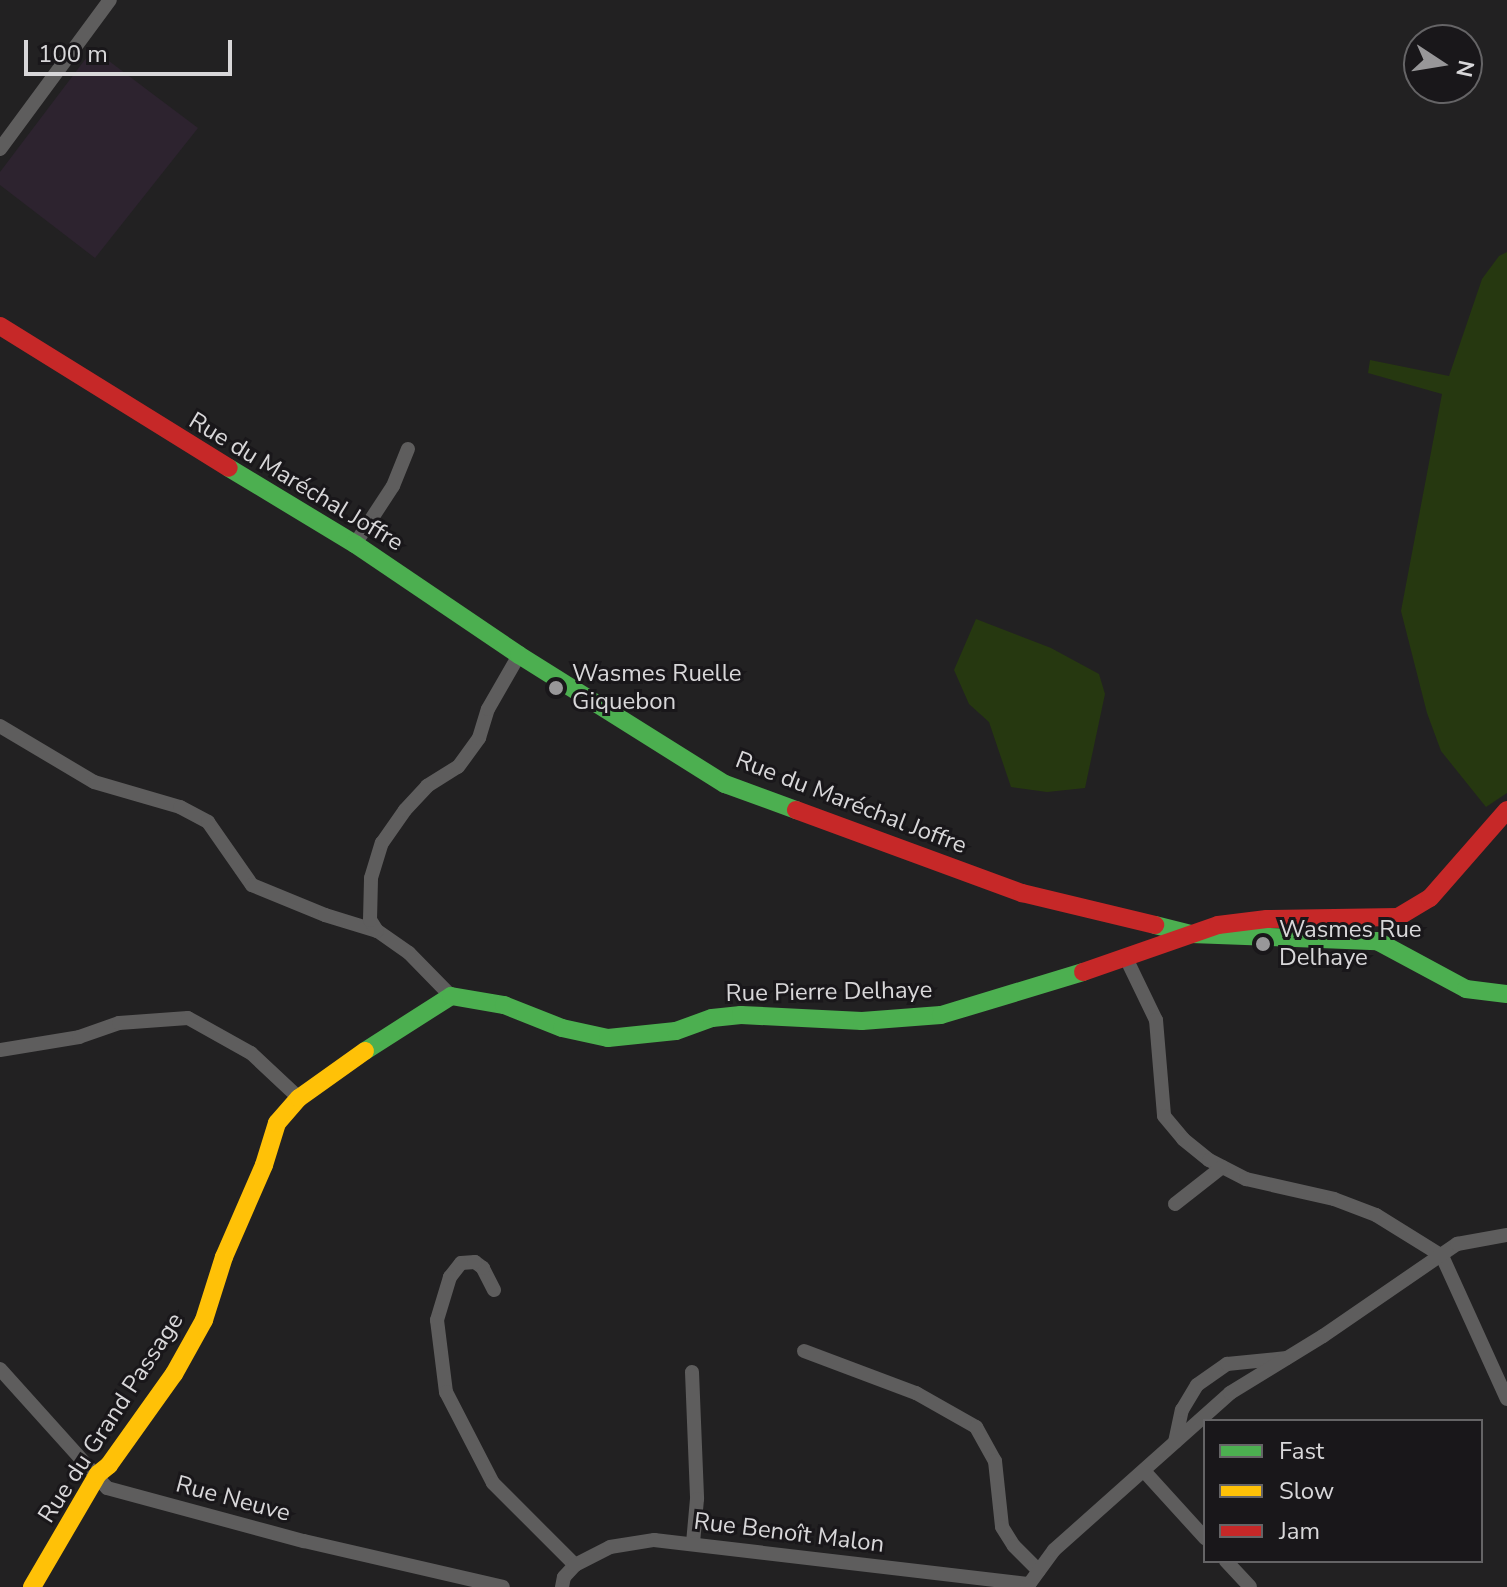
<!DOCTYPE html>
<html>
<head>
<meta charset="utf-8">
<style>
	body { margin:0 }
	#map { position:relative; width:1507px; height:1587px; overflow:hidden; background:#222122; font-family:"Nunito Sans",sans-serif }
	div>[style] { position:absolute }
	.education>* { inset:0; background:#2d232f }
	.green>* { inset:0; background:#263810 }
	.street>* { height:14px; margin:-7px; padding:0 7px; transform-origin:7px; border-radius:7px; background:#5e5d5d }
	.fast>* { height:18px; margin:-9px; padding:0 9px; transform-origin:9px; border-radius:9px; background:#4caf50 }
	.slow>* { height:18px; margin:-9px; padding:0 9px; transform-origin:9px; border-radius:9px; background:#ffc107 }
	.jam>* { height:18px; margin:-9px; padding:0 9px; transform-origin:9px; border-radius:9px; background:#c62828 }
	.dots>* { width:22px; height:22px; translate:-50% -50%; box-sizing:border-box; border:4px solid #19171a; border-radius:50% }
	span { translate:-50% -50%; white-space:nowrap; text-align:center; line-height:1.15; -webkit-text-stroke:6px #19171a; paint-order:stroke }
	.street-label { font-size:24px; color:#d8d7d9 }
	.poi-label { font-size:24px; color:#d8d7d9 }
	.left { translate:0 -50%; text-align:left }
	.legend { position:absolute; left:1203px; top:1419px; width:280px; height:144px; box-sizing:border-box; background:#19171a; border:2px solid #656466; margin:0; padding:10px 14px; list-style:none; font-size:24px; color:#d8d7d9 }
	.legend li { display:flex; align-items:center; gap:16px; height:40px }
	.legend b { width:40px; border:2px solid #656466 }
	.north { position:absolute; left:1403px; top:24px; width:80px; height:80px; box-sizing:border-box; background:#19171a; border:2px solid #656466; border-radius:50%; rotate:102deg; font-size:22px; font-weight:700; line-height:32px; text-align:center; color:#d8d7d9 }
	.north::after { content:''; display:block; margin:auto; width:28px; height:36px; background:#989799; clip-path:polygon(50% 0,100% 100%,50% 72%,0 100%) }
	.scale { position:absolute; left:24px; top:40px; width:208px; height:36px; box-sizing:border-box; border:4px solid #d8d7d9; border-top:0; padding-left:10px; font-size:24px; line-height:28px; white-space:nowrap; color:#d8d7d9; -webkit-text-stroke:6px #19171a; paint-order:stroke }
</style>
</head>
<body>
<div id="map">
	<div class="education">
		<i style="clip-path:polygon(93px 49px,198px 128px,95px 258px,0 185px,0 172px)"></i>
	</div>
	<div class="green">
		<i style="clip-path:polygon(1507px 252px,1507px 793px,1486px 807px,1441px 751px,1427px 713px,1401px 611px,1442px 394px,1368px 373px,1370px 360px,1449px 376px,1482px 279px,1499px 256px)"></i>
		<i style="clip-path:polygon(976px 619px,1051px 648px,1099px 674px,1105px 694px,1085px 788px,1047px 792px,1011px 787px,989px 722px,969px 704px,954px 670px)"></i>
	</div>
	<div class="street">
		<i style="left:0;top:149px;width:185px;rotate:-53.6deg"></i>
		<i style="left:355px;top:544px;width:69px;rotate:-56.8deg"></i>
		<i style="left:393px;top:486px;width:40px;rotate:-68deg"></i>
		<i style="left:0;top:726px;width:109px;rotate:30.8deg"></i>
		<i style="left:94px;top:782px;width:90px;rotate:16.2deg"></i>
		<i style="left:180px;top:807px;width:32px;rotate:28deg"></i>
		<i style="left:208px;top:822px;width:77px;rotate:55.1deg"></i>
		<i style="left:252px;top:885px;width:79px;rotate:22.3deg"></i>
		<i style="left:325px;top:915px;width:54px;rotate:17.1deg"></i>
		<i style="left:1125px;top:956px;width:71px;rotate:64.2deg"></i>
		<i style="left:1156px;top:1020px;width:96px;rotate:85.2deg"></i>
		<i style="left:1164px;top:1116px;width:30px;rotate:50deg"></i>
		<i style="left:1183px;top:1139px;width:33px;rotate:39deg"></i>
		<i style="left:1209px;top:1160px;width:42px;rotate:27.2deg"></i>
		<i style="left:1246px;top:1179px;width:90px;rotate:12.8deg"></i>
		<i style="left:1334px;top:1199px;width:45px;rotate:20.9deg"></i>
		<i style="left:1376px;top:1215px;width:78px;rotate:31.8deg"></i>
		<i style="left:1442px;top:1256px;width:157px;rotate:65.6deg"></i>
		<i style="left:451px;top:996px;width:60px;rotate:-134.3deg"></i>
		<i style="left:409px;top:953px;width:39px;rotate:-145deg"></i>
		<i style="left:377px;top:931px;width:13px;rotate:-122deg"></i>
		<i style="left:370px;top:920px;width:42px;rotate:-88.6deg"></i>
		<i style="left:371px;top:878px;width:37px;rotate:-73deg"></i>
		<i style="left:382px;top:843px;width:40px;rotate:-55.1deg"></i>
		<i style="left:405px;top:810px;width:33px;rotate:-47deg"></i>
		<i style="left:427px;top:786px;width:36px;rotate:-32deg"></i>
		<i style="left:458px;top:767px;width:36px;rotate:-54deg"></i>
		<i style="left:479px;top:738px;width:30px;rotate:-73deg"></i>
		<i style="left:488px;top:709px;width:62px;rotate:-60.1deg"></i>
		<i style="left:0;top:1050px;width:80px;rotate:-9.3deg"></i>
		<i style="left:79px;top:1037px;width:42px;rotate:-19.3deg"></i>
		<i style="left:119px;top:1023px;width:69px;rotate:-4.1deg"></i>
		<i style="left:188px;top:1018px;width:72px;rotate:29.1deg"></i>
		<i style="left:251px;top:1053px;width:66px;rotate:43.2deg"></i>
		<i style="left:1175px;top:1204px;width:60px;rotate:-38.2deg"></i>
		<i style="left:494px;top:1290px;width:25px;rotate:-117deg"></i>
		<i style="left:483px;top:1268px;width:10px;rotate:-143deg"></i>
		<i style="left:475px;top:1262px;width:14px;rotate:176deg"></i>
		<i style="left:461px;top:1263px;width:18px;rotate:128deg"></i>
		<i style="left:450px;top:1277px;width:45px;rotate:106.8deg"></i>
		<i style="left:437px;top:1320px;width:73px;rotate:82.9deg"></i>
		<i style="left:446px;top:1392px;width:102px;rotate:62.7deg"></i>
		<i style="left:493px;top:1483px;width:116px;rotate:45deg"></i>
		<i style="left:804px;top:1351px;width:120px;rotate:20.6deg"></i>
		<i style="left:916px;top:1393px;width:69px;rotate:29.5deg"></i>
		<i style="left:976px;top:1427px;width:39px;rotate:61deg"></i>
		<i style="left:995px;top:1461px;width:66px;rotate:83.9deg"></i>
		<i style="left:1002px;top:1527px;width:22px;rotate:58deg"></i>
		<i style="left:1014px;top:1546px;width:35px;rotate:45deg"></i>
		<i style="left:0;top:1369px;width:160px;rotate:48deg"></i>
		<i style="left:107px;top:1488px;width:204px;rotate:15.1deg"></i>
		<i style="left:304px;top:1541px;width:204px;rotate:13deg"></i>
		<i style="left:692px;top:1372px;width:127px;rotate:87.7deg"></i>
		<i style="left:697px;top:1499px;width:44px;rotate:95.2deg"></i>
		<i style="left:1175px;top:1442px;width:33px;rotate:-78deg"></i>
		<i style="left:1182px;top:1410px;width:29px;rotate:-59deg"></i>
		<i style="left:1197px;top:1385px;width:37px;rotate:-35deg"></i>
		<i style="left:1227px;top:1364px;width:60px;rotate:-5.7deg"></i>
		<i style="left:1144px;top:1471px;width:91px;rotate:47.7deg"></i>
		<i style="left:1226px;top:1561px;width:35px;rotate:47deg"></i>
		<i style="left:562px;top:1587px;width:10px;rotate:-79deg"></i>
		<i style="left:564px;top:1577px;width:16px;rotate:-47deg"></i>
		<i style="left:575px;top:1565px;width:39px;rotate:-27deg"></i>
		<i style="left:610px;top:1547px;width:45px;rotate:-9deg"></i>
		<i style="left:654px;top:1540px;width:378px;rotate:6.7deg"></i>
		<i style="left:1027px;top:1587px;width:46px;rotate:-53.9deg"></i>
		<i style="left:1054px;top:1550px;width:236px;rotate:-41.7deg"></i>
		<i style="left:1230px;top:1393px;width:109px;rotate:-31.5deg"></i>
		<i style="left:1323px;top:1336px;width:163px;rotate:-34.5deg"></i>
		<i style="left:1457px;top:1244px;width:51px;rotate:-10.2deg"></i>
	</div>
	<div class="fast">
		<i style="left:229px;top:468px;width:147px;rotate:31.1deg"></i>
		<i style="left:355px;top:544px;width:198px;rotate:34.1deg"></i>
		<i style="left:519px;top:655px;width:243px;rotate:32.1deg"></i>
		<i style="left:725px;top:784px;width:76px;rotate:20.1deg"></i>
		<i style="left:1155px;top:925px;width:37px;rotate:14deg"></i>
		<i style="left:1191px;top:934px;width:186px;rotate:2.2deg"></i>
		<i style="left:1377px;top:941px;width:101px;rotate:28.3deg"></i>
		<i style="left:1466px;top:989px;width:41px;rotate:7deg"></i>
		<i style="left:365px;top:1051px;width:102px;rotate:-32.6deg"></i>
		<i style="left:451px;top:996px;width:54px;rotate:9.6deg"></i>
		<i style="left:504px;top:1005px;width:62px;rotate:21.6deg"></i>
		<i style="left:562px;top:1028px;width:47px;rotate:12.3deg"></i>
		<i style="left:608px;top:1038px;width:68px;rotate:-5.9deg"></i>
		<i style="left:676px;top:1031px;width:38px;rotate:-20deg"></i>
		<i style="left:712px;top:1018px;width:29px;rotate:-6deg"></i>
		<i style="left:741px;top:1015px;width:121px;rotate:2.8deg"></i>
		<i style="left:862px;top:1021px;width:79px;rotate:-4.3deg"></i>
		<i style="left:941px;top:1015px;width:148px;rotate:-16.8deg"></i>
	</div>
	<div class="slow">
		<i style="left:32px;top:1587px;width:131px;rotate:-59.7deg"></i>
		<i style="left:98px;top:1474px;width:14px;rotate:-39deg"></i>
		<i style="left:109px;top:1465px;width:112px;rotate:-54.5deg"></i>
		<i style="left:174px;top:1374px;width:62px;rotate:-60.9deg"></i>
		<i style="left:204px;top:1320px;width:66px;rotate:-72.4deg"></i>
		<i style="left:224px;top:1257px;width:100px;rotate:-66.5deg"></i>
		<i style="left:264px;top:1165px;width:44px;rotate:-72.8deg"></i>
		<i style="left:277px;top:1123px;width:33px;rotate:-49deg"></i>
		<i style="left:299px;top:1098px;width:81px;rotate:-35.5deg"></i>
	</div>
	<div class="jam">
		<i style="left:0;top:326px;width:269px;rotate:31.8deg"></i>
		<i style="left:796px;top:810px;width:241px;rotate:20.2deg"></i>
		<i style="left:1022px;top:893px;width:137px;rotate:13.5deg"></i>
		<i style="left:1083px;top:972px;width:143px;rotate:-19.2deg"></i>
		<i style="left:1218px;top:925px;width:49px;rotate:-7deg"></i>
		<i style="left:1267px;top:919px;width:131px;rotate:-0.9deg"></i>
		<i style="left:1398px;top:917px;width:37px;rotate:-31deg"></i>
		<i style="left:1430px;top:898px;width:117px;rotate:-48.8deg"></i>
	</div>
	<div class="dots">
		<i style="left:556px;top:688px;background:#989799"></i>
		<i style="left:1263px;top:944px;background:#989799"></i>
	</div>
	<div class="street-label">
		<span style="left:296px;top:482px;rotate:31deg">Rue du Maréchal Joffre</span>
		<span style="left:851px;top:803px;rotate:21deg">Rue du Maréchal Joffre</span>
		<span style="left:829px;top:992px;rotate:-1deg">Rue Pierre Delhaye</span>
		<span style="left:111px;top:1418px;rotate:-57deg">Rue du Grand Passage</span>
		<span style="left:233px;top:1499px;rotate:15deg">Rue Neuve</span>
		<span style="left:789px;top:1533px;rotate:7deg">Rue Benoît Malon</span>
	</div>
	<div class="poi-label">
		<span class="left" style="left:572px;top:688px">Wasmes Ruelle<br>Giquebon</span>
		<span class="left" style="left:1279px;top:944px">Wasmes Rue<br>Delhaye</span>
	</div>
	<ul class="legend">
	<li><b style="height:10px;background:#4caf50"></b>Fast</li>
	<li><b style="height:10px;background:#ffc107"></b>Slow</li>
	<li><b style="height:10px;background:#c62828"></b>Jam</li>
	</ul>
	<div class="north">N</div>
	<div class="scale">100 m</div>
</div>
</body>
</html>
